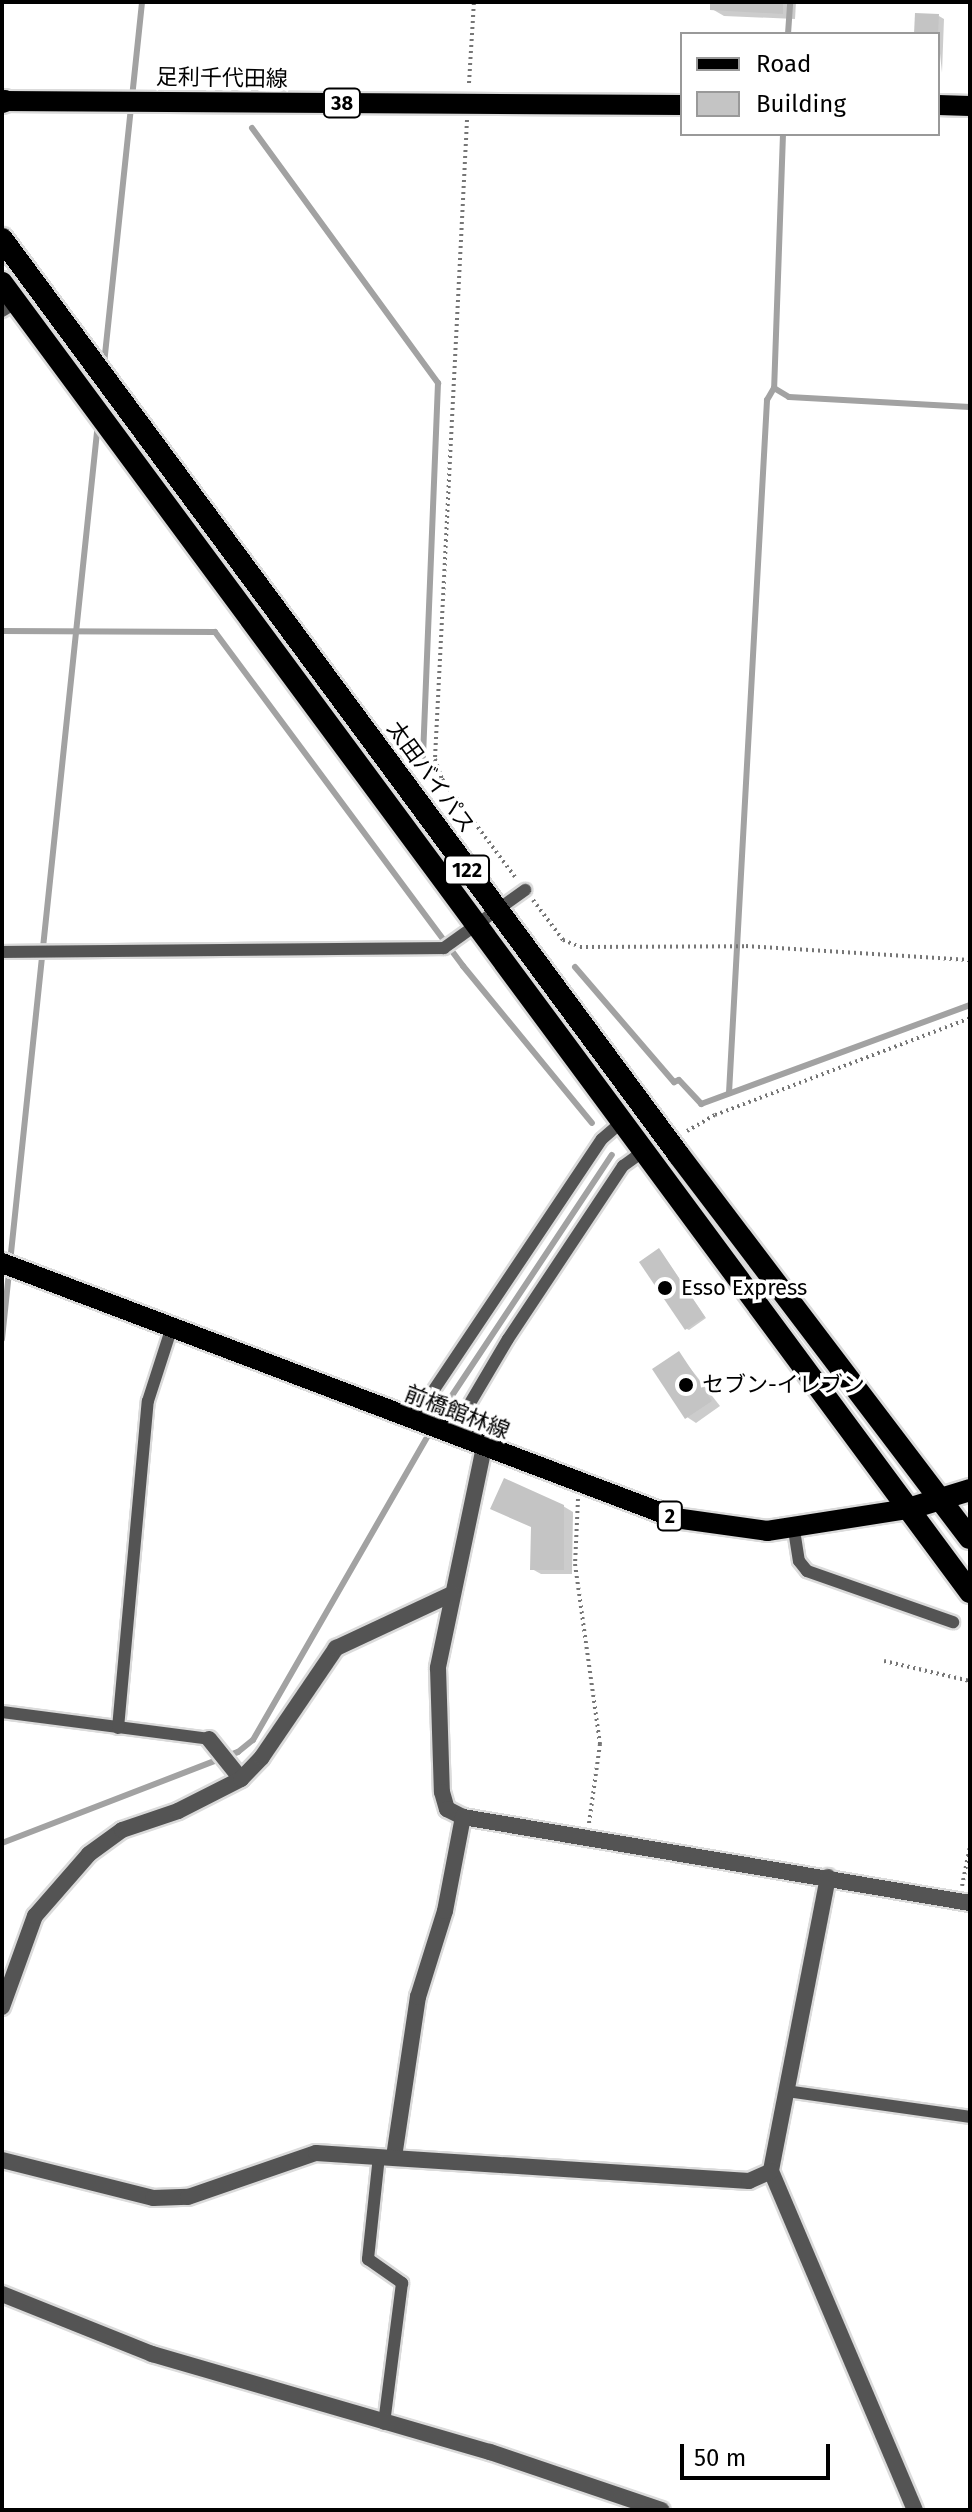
<!DOCTYPE html>
<html>
<head>
<meta charset="utf-8">
<style>
	body { margin:0 }
	#map { position:relative; width:972px; height:2512px; overflow:hidden; background:#fff; font-family:"Fira Sans","Noto Sans JP",sans-serif }
	div>[style] { position:absolute }
	.shadow>* { inset:0; background:#0003 }
	.stream>* { height:6px; margin:-3px; padding:0 3px; transform-origin:3px; border-radius:3px; background:#a2a2a2 }
	.building>* { inset:0; background:#c4c4c4 }
	.path>* { height:4px; margin-top:-2px; transform-origin:0; background:repeating-linear-gradient(90deg,#767676 0 2px,transparent 0 6px) }
	.roads { filter:drop-shadow(2px 0 #dbdbdb) drop-shadow(-2px 0 #dbdbdb) drop-shadow(0 2px #dbdbdb) drop-shadow(0 -2px #dbdbdb) }
	.service>* { height:12px; margin:-6px; padding:0 6px; transform-origin:6px; border-radius:6px; background:#545454 }
	.minor>* { height:16px; margin:-8px; padding:0 8px; transform-origin:8px; border-radius:8px; background:#545454 }
	.tertiary>* { height:16px; margin:-8px; padding:0 8px; transform-origin:8px; border-radius:8px; background:#545454 }
	.primary>* { height:20px; margin:-10px; padding:0 10px; transform-origin:10px; border-radius:10px; background:#000 }
	.trunk>* { height:22px; margin:-11px; padding:0 11px; transform-origin:11px; border-radius:11px; background:#000 }
	.dots>* { width:22px; height:22px; translate:-50% -50%; box-sizing:border-box; border:4px solid #fff; border-radius:50% }
	span { translate:-50% -50%; white-space:nowrap; text-align:center; line-height:1.15; -webkit-text-stroke:7px #fff; paint-order:stroke }
	.shield-label span { padding:2px 6px; background:#fff; border:2px solid; border-radius:6px; -webkit-text-stroke-width:0 }
	.shield-label { font-size:20px; color:#000; font-weight:700 }
	.street-label { font-size:22px; color:#000 }
	.poi-label { font-size:22px; color:#000 }
	.left { translate:0 -50%; text-align:left }
	.frame { position:absolute; inset:0; border:4px solid #000; pointer-events:none }
	.legend { position:absolute; left:680px; top:32px; width:260px; height:104px; box-sizing:border-box; background:#fff; border:2px solid #999; margin:0; padding:10px 14px; list-style:none; font-size:24px; color:#000 }
	.legend li { display:flex; align-items:center; gap:16px; height:40px }
	.legend b { width:40px; border:2px solid #999 }
	.scale { position:absolute; left:680px; top:2444px; width:150px; height:36px; box-sizing:border-box; border:4px solid #000; border-top:0; padding-left:10px; font-size:24px; line-height:28px; white-space:nowrap; color:#000; -webkit-text-stroke:6px #fff; paint-order:stroke }
</style>
</head>
<body>
<div id="map">
	<div class="shadow">
		<i style="clip-path:polygon(712px 2px,796px 2px,795px 19px,724px 16px,712px 9px)"></i>
		<i style="clip-path:polygon(939px 16px,944px 19px,942px 73px,938px 34px,916px 34px)"></i>
		<i style="clip-path:polygon(661px 1252px,706px 1318px,689px 1330px,687px 1329px)"></i>
		<i style="clip-path:polygon(679px 1354px,720px 1406px,696px 1423px,687px 1417px)"></i>
		<i style="clip-path:polygon(563px 1506px,573px 1512px,572px 1574px,541px 1574px,532px 1569px,533px 1527px)"></i>
	</div>
	<div class="stream">
		<i style="left:788px;top:34px;width:32px;rotate:-86deg"></i>
		<i style="left:252px;top:128px;width:316px;rotate:53.9deg"></i>
		<i style="left:438px;top:383px;width:373px;rotate:92.3deg"></i>
		<i style="left:783px;top:134px;width:254px;rotate:92deg"></i>
		<i style="left:774px;top:388px;width:17px;rotate:31deg"></i>
		<i style="left:789px;top:397px;width:181px;rotate:3.2deg"></i>
		<i style="left:104px;top:364px;width:364px;rotate:-84deg"></i>
		<i style="left:2px;top:631px;width:213px;rotate:0.3deg"></i>
		<i style="left:215px;top:632px;width:416px;rotate:53.4deg"></i>
		<i style="left:463px;top:966px;width:203px;rotate:50.6deg"></i>
		<i style="left:575px;top:967px;width:152px;rotate:49.3deg"></i>
		<i style="left:674px;top:1082px;width:5px;rotate:-22deg"></i>
		<i style="left:679px;top:1080px;width:33px;rotate:47deg"></i>
		<i style="left:701px;top:1104px;width:287px;rotate:-20.2deg"></i>
		<i style="left:729px;top:1093px;width:694px;rotate:-86.86deg"></i>
		<i style="left:767px;top:400px;width:14px;rotate:-60deg"></i>
		<i style="left:2px;top:1339px;width:921px;rotate:-84.02deg"></i>
		<i style="left:2px;top:1843px;width:253px;rotate:-21.1deg"></i>
		<i style="left:238px;top:1752px;width:19px;rotate:-39deg"></i>
		<i style="left:253px;top:1740px;width:382px;rotate:-60.1deg"></i>
		<i style="left:443px;top:1409px;width:305px;rotate:-56.4deg"></i>
	</div>
	<div class="building">
		<i style="clip-path:polygon(710px 2px,783px 2px,783px 14px,710px 10px)"></i>
		<i style="clip-path:polygon(915px 13px,939px 14px,938px 34px,914px 34px)"></i>
		<i style="clip-path:polygon(659px 1248px,705px 1317px,685px 1330px,639px 1262px)"></i>
		<i style="clip-path:polygon(679px 1351px,712px 1401px,685px 1419px,652px 1369px)"></i>
		<i style="clip-path:polygon(504px 1478px,564px 1505px,564px 1570px,530px 1570px,531px 1527px,490px 1509px)"></i>
	</div>
	<div class="path">
		<i style="left:469px;top:83px;width:81px;rotate:-86.5deg"></i>
		<i style="left:467px;top:120px;width:640px;rotate:92.87deg"></i>
		<i style="left:435px;top:759px;width:21px;rotate:71deg"></i>
		<i style="left:442px;top:779px;width:122px;rotate:53.3deg"></i>
		<i style="left:533px;top:900px;width:50px;rotate:53.1deg"></i>
		<i style="left:563px;top:940px;width:18px;rotate:22deg"></i>
		<i style="left:580px;top:947px;width:166px;rotate:-0.3deg"></i>
		<i style="left:746px;top:946px;width:224px;rotate:3.6deg"></i>
		<i style="left:687px;top:1131px;width:32px;rotate:-30deg"></i>
		<i style="left:715px;top:1115px;width:273px;rotate:-20.8deg"></i>
		<i style="left:578px;top:1499px;width:65px;rotate:92.6deg"></i>
		<i style="left:575px;top:1564px;width:182px;rotate:82.1deg"></i>
		<i style="left:600px;top:1744px;width:80px;rotate:97.9deg"></i>
		<i style="left:884px;top:1661px;width:88px;rotate:13.1deg"></i>
		<i style="left:962px;top:1886px;width:41px;rotate:-78.7deg"></i>
	</div>
	<div class="roads">
		<div class="service">
			<i style="left:2px;top:311px;width:17px;rotate:-31deg"></i>
			<i style="left:2px;top:952px;width:442px;rotate:-0.5deg"></i>
			<i style="left:444px;top:948px;width:100px;rotate:-35.6deg"></i>
			<i style="left:413px;top:1421px;width:339px;rotate:-56.2deg"></i>
			<i style="left:602px;top:1139px;width:23px;rotate:-41deg"></i>
			<i style="left:461px;top:1438px;width:28px;rotate:-80deg"></i>
			<i style="left:466px;top:1410px;width:82px;rotate:-59.4deg"></i>
			<i style="left:508px;top:1339px;width:208px;rotate:-56.4deg"></i>
			<i style="left:623px;top:1166px;width:22px;rotate:-36deg"></i>
			<i style="left:794px;top:1530px;width:31px;rotate:81deg"></i>
			<i style="left:799px;top:1561px;width:13px;rotate:51deg"></i>
			<i style="left:807px;top:1571px;width:155px;rotate:19.3deg"></i>
			<i style="left:2px;top:1712px;width:209px;rotate:7.4deg"></i>
			<i style="left:118px;top:1728px;width:328px;rotate:-84.8deg"></i>
			<i style="left:148px;top:1401px;width:75px;rotate:-72.1deg"></i>
			<i style="left:786px;top:2091px;width:186px;rotate:8deg"></i>
			<i style="left:379px;top:2156px;width:104px;rotate:96.1deg"></i>
			<i style="left:368px;top:2259px;width:42px;rotate:35.2deg"></i>
			<i style="left:402px;top:2283px;width:142px;rotate:97.3deg"></i>
		</div>
		<div class="minor">
			<i style="left:484px;top:1447px;width:226px;rotate:101.8deg"></i>
			<i style="left:438px;top:1668px;width:124px;rotate:88.2deg"></i>
			<i style="left:442px;top:1792px;width:18px;rotate:74deg"></i>
			<i style="left:447px;top:1809px;width:18px;rotate:27deg"></i>
			<i style="left:463px;top:1817px;width:514px;rotate:9.63deg"></i>
			<i style="left:209px;top:1739px;width:51px;rotate:51.3deg"></i>
			<i style="left:828px;top:1877px;width:299px;rotate:101deg"></i>
			<i style="left:771px;top:2171px;width:368px;rotate:67deg"></i>
			<i style="left:2px;top:2007px;width:97px;rotate:-70.1deg"></i>
			<i style="left:35px;top:1916px;width:82px;rotate:-48.9deg"></i>
			<i style="left:89px;top:1854px;width:41px;rotate:-36deg"></i>
			<i style="left:122px;top:1830px;width:59px;rotate:-18.7deg"></i>
			<i style="left:178px;top:1811px;width:71px;rotate:-26.9deg"></i>
			<i style="left:241px;top:1779px;width:30px;rotate:-46deg"></i>
			<i style="left:262px;top:1757px;width:132px;rotate:-55.8deg"></i>
			<i style="left:336px;top:1648px;width:128px;rotate:-25deg"></i>
			<i style="left:394px;top:2157px;width:162px;rotate:-81.5deg"></i>
			<i style="left:418px;top:1997px;width:90px;rotate:-72.6deg"></i>
			<i style="left:445px;top:1911px;width:96px;rotate:-79.2deg"></i>
			<i style="left:2px;top:2160px;width:156px;rotate:14.1deg"></i>
			<i style="left:153px;top:2198px;width:35px;rotate:-2deg"></i>
			<i style="left:188px;top:2197px;width:135px;rotate:-19deg"></i>
			<i style="left:316px;top:2153px;width:434px;rotate:3.7deg"></i>
			<i style="left:749px;top:2181px;width:24px;rotate:-24deg"></i>
		</div>
		<div class="tertiary">
			<i style="left:2px;top:2294px;width:162px;rotate:21.8deg"></i>
			<i style="left:152px;top:2354px;width:352px;rotate:16.2deg"></i>
			<i style="left:490px;top:2452px;width:181px;rotate:18.7deg"></i>
		</div>
		<div class="primary">
			<i style="left:2px;top:101px;width:680px;rotate:0.34deg"></i>
			<i style="left:938px;top:105px;width:32px;rotate:2deg"></i>
			<i style="left:2px;top:1263px;width:720px;rotate:20.75deg"></i>
			<i style="left:675px;top:1518px;width:93px;rotate:8deg"></i>
			<i style="left:767px;top:1531px;width:143px;rotate:-8.9deg"></i>
		</div>
		<div class="trunk">
			<i style="left:2px;top:102px;width:3px;rotate:-18deg"></i>
			<i style="left:2px;top:239px;width:1138px;rotate:53.54deg"></i>
			<i style="left:678px;top:1154px;width:482px;rotate:52.8deg"></i>
			<i style="left:2px;top:283px;width:1628px;rotate:53.52deg"></i>
			<i style="left:908px;top:1509px;width:65px;rotate:-17deg"></i>
		</div>
	</div>
	<div class="dots">
		<i style="left:665px;top:1288px;background:#000"></i>
		<i style="left:686px;top:1385px;background:#000"></i>
	</div>
	<div class="shield-label">
		<span style="left:342px;top:103px">38</span>
		<span style="left:467px;top:870px">122</span>
		<span style="left:670px;top:1516px">2</span>
	</div>
	<div class="street-label">
		<span style="left:222px;top:78px;rotate:1deg">足利千代田線</span>
		<span style="left:431px;top:777px;rotate:54deg">太田バイパス</span>
		<span style="left:457px;top:1412px;rotate:21deg">前橋館林線</span>
	</div>
	<div class="poi-label">
		<span class="left" style="left:681px;top:1288px">Esso Express</span>
		<span class="left" style="left:702px;top:1385px">セブン-イレブン</span>
	</div>
	<div class="frame"></div>
	<ul class="legend">
	<li><b style="height:10px;background:#000"></b>Road</li>
	<li><b style="height:22px;background:#c4c4c4"></b>Building</li>
	</ul>
	<div class="scale">50 m</div>
</div>
</body>
</html>
